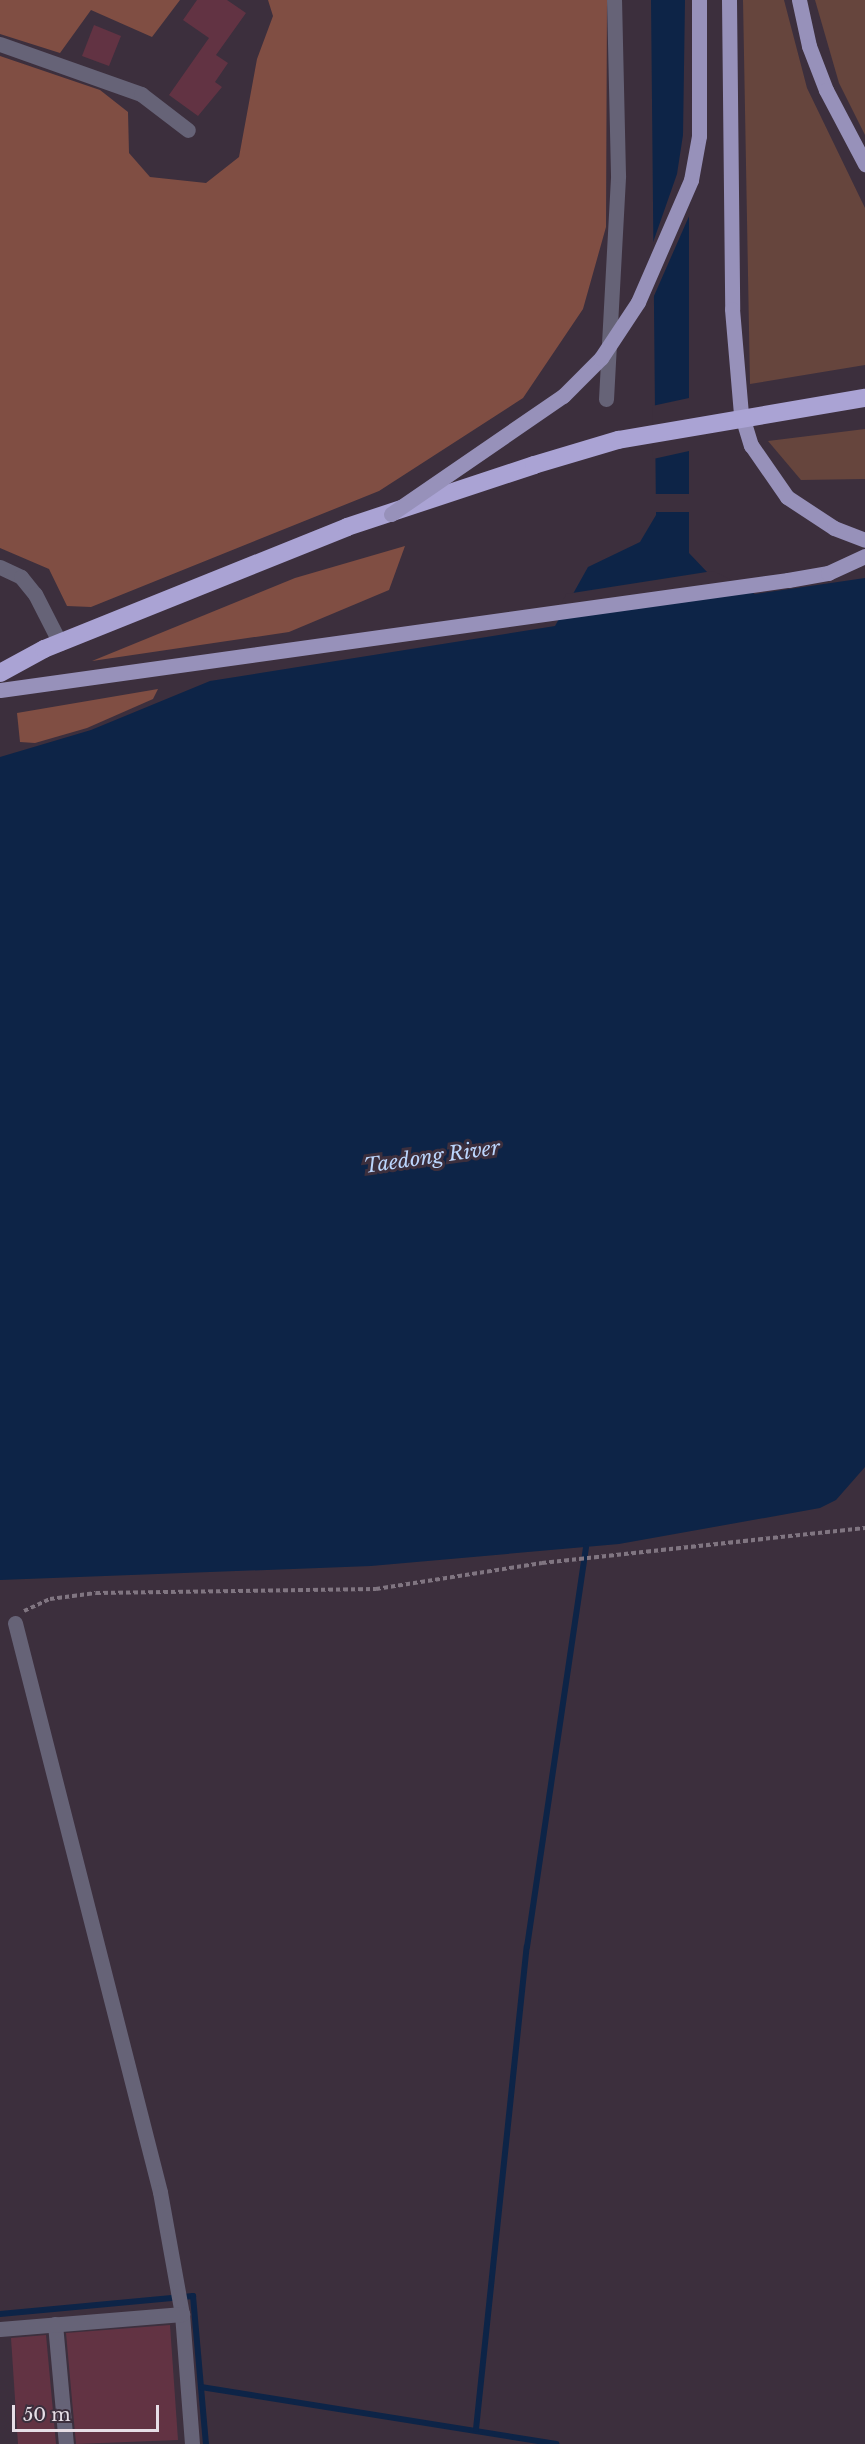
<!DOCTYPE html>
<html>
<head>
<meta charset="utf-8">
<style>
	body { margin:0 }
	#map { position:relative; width:865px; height:2444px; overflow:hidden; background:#3c2f3d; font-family:"Libre Baskerville",serif }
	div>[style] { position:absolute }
	.green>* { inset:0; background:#66453d }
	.forest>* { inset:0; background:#804e43 }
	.water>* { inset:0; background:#0d2447 }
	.pier>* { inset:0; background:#3c2f3d }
	.stream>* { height:6px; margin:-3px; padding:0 3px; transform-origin:3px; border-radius:3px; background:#0d2447 }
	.building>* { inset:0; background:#623343 }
	.path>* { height:4px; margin-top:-2px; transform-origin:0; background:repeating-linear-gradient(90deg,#807581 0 4.5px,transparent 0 7.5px) }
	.minor>* { height:15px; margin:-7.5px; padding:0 7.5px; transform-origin:7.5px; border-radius:7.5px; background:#666377 }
	.major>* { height:15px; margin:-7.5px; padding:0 7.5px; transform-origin:7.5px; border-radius:7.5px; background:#9791ba }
	.highway>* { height:18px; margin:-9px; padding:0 9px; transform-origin:9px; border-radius:9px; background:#aaa3d4 }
	.major-bridge>* { height:15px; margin:-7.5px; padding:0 7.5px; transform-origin:7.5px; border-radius:7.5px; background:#9791ba }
	span { translate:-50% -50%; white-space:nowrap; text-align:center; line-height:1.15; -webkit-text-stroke:6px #3c2f3d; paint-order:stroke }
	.water-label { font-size:20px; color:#bcd6fd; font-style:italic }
	.scale { position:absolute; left:12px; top:2405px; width:147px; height:27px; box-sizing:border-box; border:3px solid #e6dee6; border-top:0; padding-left:8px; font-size:18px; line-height:21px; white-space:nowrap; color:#e6dee6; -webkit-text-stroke:4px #3c2f3d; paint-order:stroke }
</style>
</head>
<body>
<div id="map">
	<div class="green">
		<i style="clip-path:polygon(743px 0,784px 0,807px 88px,865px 208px,865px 365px,750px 384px)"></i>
		<i style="clip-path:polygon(815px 0,865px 0,865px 135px,839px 83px)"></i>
		<i style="clip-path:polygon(865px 429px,865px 479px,801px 480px,768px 441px)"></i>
	</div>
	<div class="forest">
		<i style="clip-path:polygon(0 0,180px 0,152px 37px,91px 10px,60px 53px,0 34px)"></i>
		<i style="clip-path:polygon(268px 0,607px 0,606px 227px,583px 309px,523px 398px,379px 491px,91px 607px,67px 606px,49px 569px,0 548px,0 56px,100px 90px,128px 112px,129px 153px,150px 177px,206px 183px,239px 157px,257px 59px,273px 16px)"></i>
		<i style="clip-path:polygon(405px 546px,389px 590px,289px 632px,92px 661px,295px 578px)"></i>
		<i style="clip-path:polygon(158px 689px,153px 699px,87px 728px,35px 743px,20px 742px,17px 713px)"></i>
	</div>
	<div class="water">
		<i style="clip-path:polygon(651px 0,689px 0,689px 553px,707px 572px,755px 594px,865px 578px,865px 1467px,836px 1500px,820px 1508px,619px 1544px,371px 1566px,0 1580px,0 757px,91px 730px,210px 681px,555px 626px,588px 567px,640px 542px,656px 515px)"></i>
	</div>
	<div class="pier">
		<i style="clip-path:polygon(685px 0,692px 0,690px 214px,650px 305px,650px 251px,677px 174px,683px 135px)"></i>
		<i style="clip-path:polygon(689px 398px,689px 451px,653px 459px,652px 406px)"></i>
		<i style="clip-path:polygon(653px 494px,689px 494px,689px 512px,653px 512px)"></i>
		<i style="clip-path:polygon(713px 571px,752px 590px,554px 620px,566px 594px)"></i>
	</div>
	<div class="stream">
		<i style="left:0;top:2314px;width:194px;rotate:-5.3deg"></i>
		<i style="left:193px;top:2296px;width:149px;rotate:85deg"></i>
		<i style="left:201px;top:2387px;width:360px;rotate:9.1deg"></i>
		<i style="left:476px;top:2429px;width:485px;rotate:-84deg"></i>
		<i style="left:527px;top:1947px;width:404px;rotate:-81.6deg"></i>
	</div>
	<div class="building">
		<i style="clip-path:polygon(197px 0,227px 0,246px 13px,216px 55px,228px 63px,215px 82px,222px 87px,198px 116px,169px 95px,209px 38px,183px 20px)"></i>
		<i style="clip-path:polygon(94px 25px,121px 36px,109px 66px,82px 56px)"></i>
		<i style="clip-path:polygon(170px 2325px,178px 2440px,76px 2444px,66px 2333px)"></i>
		<i style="clip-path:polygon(46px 2335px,56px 2444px,18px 2444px,11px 2338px)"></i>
	</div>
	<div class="path">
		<i style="left:24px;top:1611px;width:29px;rotate:-25deg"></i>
		<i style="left:50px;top:1599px;width:46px;rotate:-7.4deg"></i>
		<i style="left:96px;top:1593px;width:280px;rotate:-0.8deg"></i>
		<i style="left:376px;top:1589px;width:168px;rotate:-8.9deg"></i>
		<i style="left:542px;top:1563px;width:325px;rotate:-6.2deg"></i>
	</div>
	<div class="minor">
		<i style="left:0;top:44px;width:150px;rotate:19.5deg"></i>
		<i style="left:141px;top:94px;width:59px;rotate:37.5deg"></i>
		<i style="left:606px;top:399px;width:224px;rotate:-86.9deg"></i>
		<i style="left:618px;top:175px;width:175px;rotate:-91.3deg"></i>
		<i style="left:0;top:567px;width:23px;rotate:25deg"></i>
		<i style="left:21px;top:577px;width:22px;rotate:51deg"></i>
		<i style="left:35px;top:594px;width:55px;rotate:63deg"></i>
		<i style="left:15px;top:1623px;width:587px;rotate:75.7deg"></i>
		<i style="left:160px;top:2192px;width:124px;rotate:79.8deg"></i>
		<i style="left:182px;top:2314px;width:130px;rotate:85.6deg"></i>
		<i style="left:55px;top:2324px;width:121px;rotate:84.8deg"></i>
		<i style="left:0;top:2329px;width:183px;rotate:-4.7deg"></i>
	</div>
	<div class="major">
		<i style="left:729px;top:0;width:309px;rotate:89.4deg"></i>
		<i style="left:732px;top:309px;width:104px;rotate:85.1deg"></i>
		<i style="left:741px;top:413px;width:34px;rotate:73deg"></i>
		<i style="left:751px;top:445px;width:63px;rotate:55.3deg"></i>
		<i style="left:787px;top:497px;width:56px;rotate:33.4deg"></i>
		<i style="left:834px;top:528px;width:33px;rotate:21deg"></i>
		<i style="left:799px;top:0;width:47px;rotate:77.7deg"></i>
		<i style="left:809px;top:46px;width:47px;rotate:68.9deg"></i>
		<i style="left:826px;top:90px;width:84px;rotate:62.2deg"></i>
		<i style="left:0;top:690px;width:796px;rotate:-7.95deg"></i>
		<i style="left:788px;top:580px;width:41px;rotate:-9.9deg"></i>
		<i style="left:828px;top:573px;width:41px;rotate:-24.7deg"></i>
	</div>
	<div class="highway">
		<i style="left:0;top:673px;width:50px;rotate:-28.6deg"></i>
		<i style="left:44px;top:649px;width:327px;rotate:-21.9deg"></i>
		<i style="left:347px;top:527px;width:197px;rotate:-18.3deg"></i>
		<i style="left:534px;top:465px;width:88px;rotate:-16.6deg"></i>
		<i style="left:618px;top:440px;width:251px;rotate:-9.7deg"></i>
	</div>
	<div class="major-bridge">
		<i style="left:391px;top:514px;width:209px;rotate:-34.5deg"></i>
		<i style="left:563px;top:396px;width:54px;rotate:-45deg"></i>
		<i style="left:601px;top:358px;width:67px;rotate:-56.5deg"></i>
		<i style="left:638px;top:302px;width:133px;rotate:-66.5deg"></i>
		<i style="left:691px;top:180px;width:45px;rotate:-79.7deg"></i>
		<i style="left:699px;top:136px;width:136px;rotate:-90deg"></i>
	</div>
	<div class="water-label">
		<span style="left:432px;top:1157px;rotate:-8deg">Taedong River</span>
	</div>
	<div class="scale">50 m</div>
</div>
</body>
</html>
